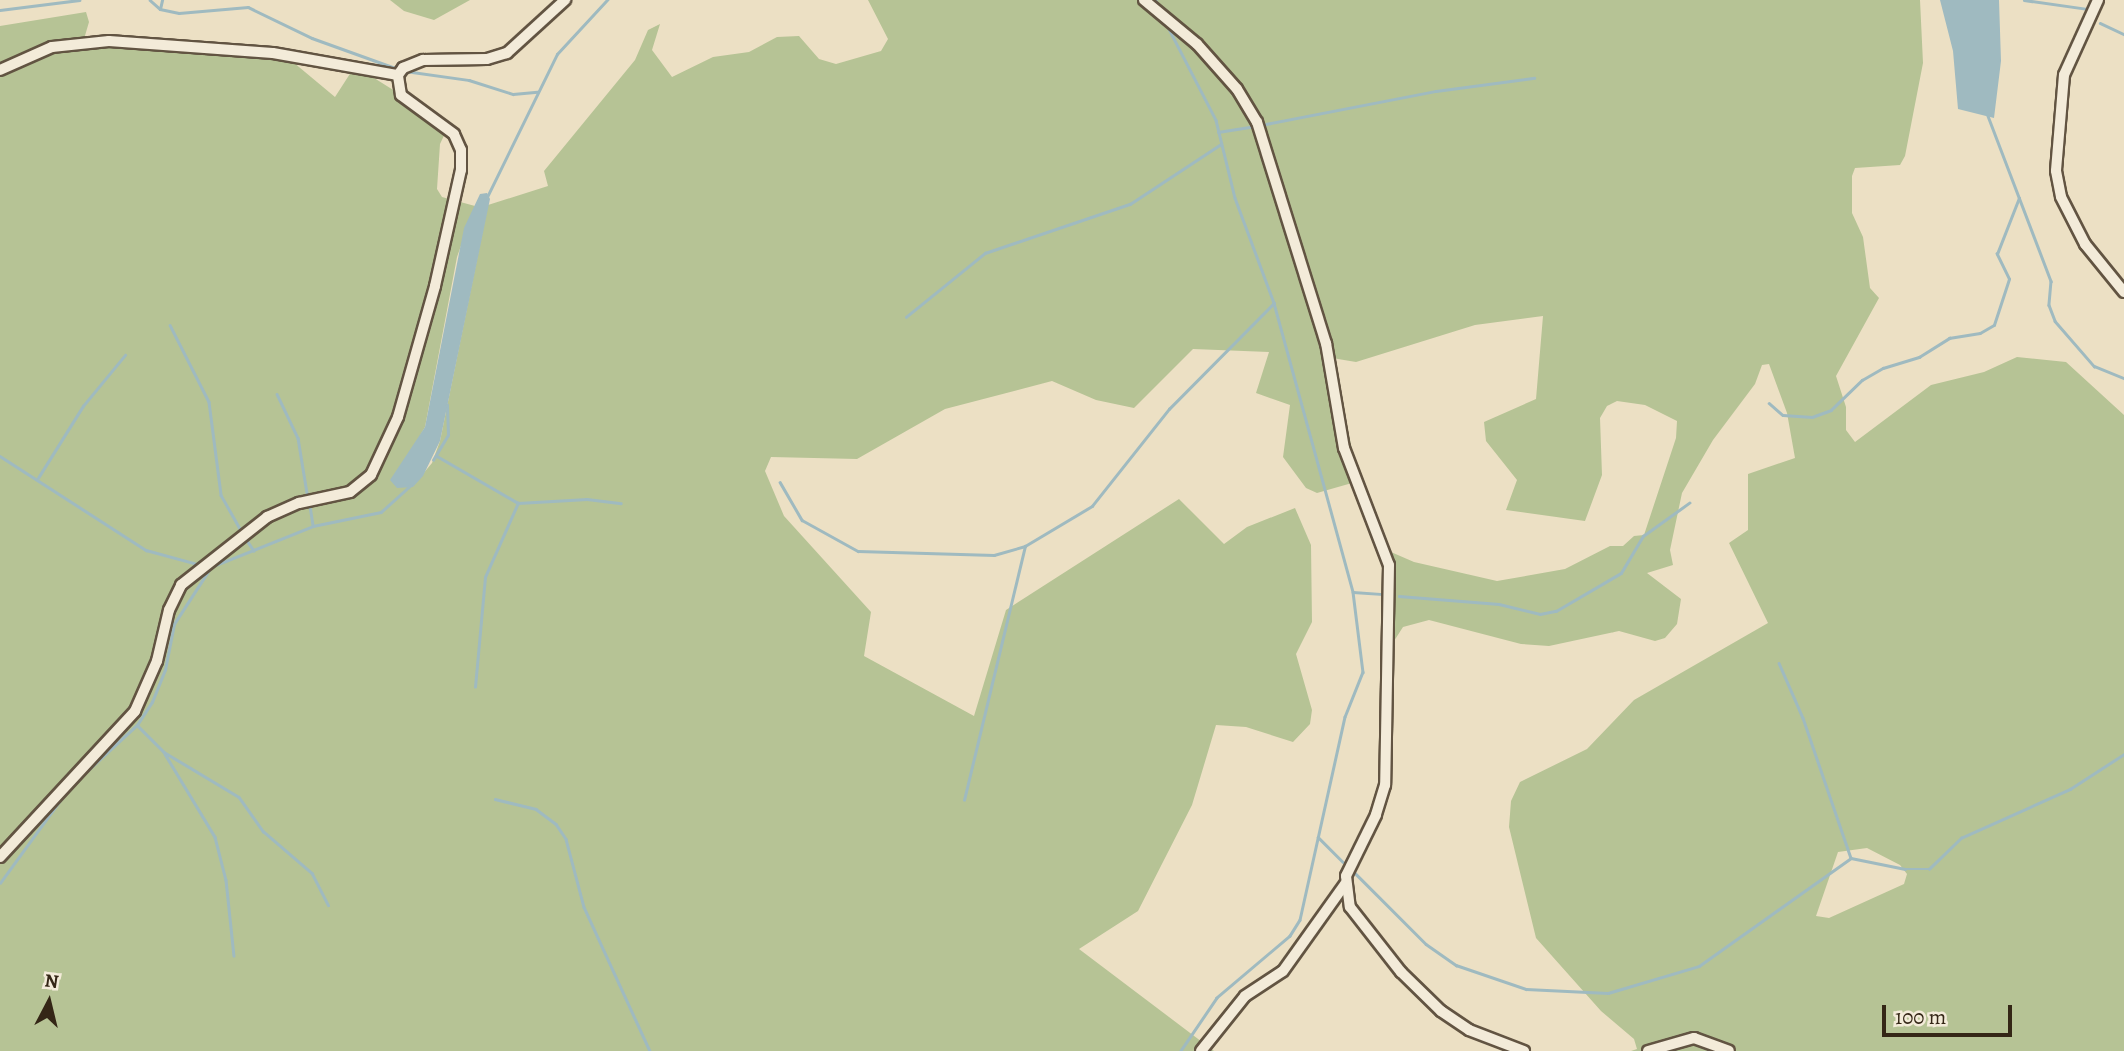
<!DOCTYPE html>
<html>
<head>
<meta charset="utf-8">
<style>
	body { margin:0 }
	#map { position:relative; width:2124px; height:1051px; overflow:hidden; background:#ece0c4; font-family:Alegreya,serif }
	div>[style] { position:absolute }
	.green>* { inset:0; background:#b6c395 }
	.water>* { inset:0; background:#9fbac0 }
	.stream>* { height:2.5px; margin:-1.25px; padding:0 1.25px; transform-origin:1.25px; border-radius:1.25px; background:#9fbac0 }
	.roads { filter:drop-shadow(2px 0 #625442) drop-shadow(-2px 0 #625442) drop-shadow(0 2px #625442) drop-shadow(0 -2px #625442) }
	.minor>* { height:10px; margin:-5px; padding:0 5px; transform-origin:5px; border-radius:5px; background:#f3ebd9 }
	span { translate:-50% -50%; white-space:nowrap; text-align:center; line-height:1.15; -webkit-text-stroke:5px #f3ebd9; paint-order:stroke }
	.north { position:absolute; left:14px; top:967px; width:70px; height:70px; -webkit-text-stroke:5px #f3ebd9; paint-order:stroke; rotate:7deg; font-size:19px; font-weight:700; line-height:28px; text-align:center; color:#342616 }
	.north::after { content:''; display:block; margin:auto; width:24px; height:32px; background:#342616; clip-path:polygon(50% 0,100% 100%,50% 72%,0 100%) }
	.scale { position:absolute; left:1882px; top:1005px; width:130px; height:32px; box-sizing:border-box; border:4px solid #342616; border-top:0; padding-left:9px; font-size:21px; line-height:24px; white-space:nowrap; color:#342616; -webkit-text-stroke:5px #f3ebd9; paint-order:stroke }
</style>
</head>
<body>
<div id="map">
	<div class="green">
		<i style="clip-path:polygon(390px 0,470px 0,434px 20px,404px 11px)"></i>
		<i style="clip-path:polygon(evenodd,868px 0,1920px 0,1923px 63px,1905px 156px,1900px 165px,1855px 168px,1852px 176px,1852px 213px,1863px 237px,1870px 288px,1879px 298px,1836px 376px,1846px 407px,1846px 430px,1855px 442px,1931px 385px,1984px 372px,2017px 357px,2066px 362px,2124px 415px,2124px 1051px,1631px 1051px,1637px 1049px,1634px 1039px,1601px 1011px,1536px 938px,1509px 827px,1511px 801px,1520px 782px,1587px 749px,1634px 700px,1768px 623px,1729px 543px,1748px 530px,1748px 474px,1795px 458px,1787px 413px,1769px 364px,1762px 365px,1755px 384px,1713px 440px,1682px 493px,1670px 550px,1673px 565px,1647px 573px,1681px 599px,1677px 624px,1665px 638px,1655px 641px,1619px 631px,1549px 646px,1521px 644px,1429px 620px,1403px 627px,1394px 641px,1394px 581px,1384px 549px,1414px 562px,1497px 581px,1565px 569px,1610px 546px,1623px 546px,1634px 536px,1644px 535px,1676px 438px,1677px 421px,1645px 405px,1617px 401px,1607px 406px,1600px 418px,1602px 475px,1585px 521px,1506px 510px,1517px 480px,1486px 441px,1484px 422px,1536px 399px,1543px 316px,1475px 325px,1356px 362px,1332px 358px,1359px 481px,1317px 493px,1306px 488px,1283px 457px,1290px 405px,1256px 393px,1269px 352px,1193px 349px,1134px 408px,1096px 400px,1052px 381px,945px 409px,857px 459px,771px 457px,765px 471px,784px 516px,871px 612px,864px 656px,974px 716px,1006px 610px,1179px 499px,1224px 544px,1247px 527px,1295px 508px,1311px 545px,1312px 622px,1296px 654px,1312px 710px,1310px 724px,1293px 742px,1246px 727px,1216px 725px,1192px 805px,1138px 911px,1079px 949px,1214px 1051px,0 1051px,0 26px,86px 12px,89px 22px,84px 39px,244px 57px,275px 47px,335px 97px,355px 66px,449px 125px,440px 144px,437px 189px,442px 197px,475px 206px,457px 257px,425px 427px,414px 446px,412px 487px,432px 463px,440px 441px,488px 205px,548px 186px,544px 171px,635px 60px,648px 30px,660px 24px,652px 50px,672px 77px,713px 57px,749px 52px,777px 37px,799px 36px,819px 59px,836px 64px,881px 51px,888px 39px,868px 0,1867px 848px,1900px 865px,1907px 874px,1904px 884px,1829px 918px,1816px 916px,1838px 852px,1867px 848px)"></i>
	</div>
	<div class="water">
		<i style="clip-path:polygon(1940px 0,1999px 0,2001px 61px,1994px 118px,1958px 109px,1953px 51px)"></i>
		<i style="clip-path:polygon(487px 193px,490px 199px,440px 441px,423px 476px,413px 487px,397px 488px,390px 480px,425px 427px,464px 228px,480px 194px)"></i>
	</div>
	<div class="stream">
		<i style="left:150px;top:0;width:13px;rotate:42deg"></i>
		<i style="left:160px;top:9px;width:19px;rotate:12deg"></i>
		<i style="left:179px;top:13px;width:69px;rotate:-5deg"></i>
		<i style="left:248px;top:7px;width:71px;rotate:25.8deg"></i>
		<i style="left:312px;top:38px;width:91px;rotate:19.8deg"></i>
		<i style="left:1156px;top:0;width:2px;rotate:90deg"></i>
		<i style="left:2024px;top:0;width:65px;rotate:8deg"></i>
		<i style="left:160px;top:9px;width:9px;rotate:-77deg"></i>
		<i style="left:0;top:10px;width:80px;rotate:-7.2deg"></i>
		<i style="left:2100px;top:23px;width:26px;rotate:25deg"></i>
		<i style="left:1168px;top:27px;width:105px;rotate:62.7deg"></i>
		<i style="left:1216px;top:120px;width:80px;rotate:76.3deg"></i>
		<i style="left:1235px;top:198px;width:112px;rotate:69.6deg"></i>
		<i style="left:1274px;top:303px;width:300px;rotate:74.7deg"></i>
		<i style="left:1353px;top:592px;width:81px;rotate:82.9deg"></i>
		<i style="left:1363px;top:672px;width:48px;rotate:111.8deg"></i>
		<i style="left:1345px;top:717px;width:208px;rotate:102.5deg"></i>
		<i style="left:1300px;top:920px;width:19px;rotate:122deg"></i>
		<i style="left:1290px;top:936px;width:96px;rotate:139.7deg"></i>
		<i style="left:1217px;top:998px;width:64px;rotate:124.2deg"></i>
		<i style="left:405px;top:71px;width:65px;rotate:8deg"></i>
		<i style="left:469px;top:80px;width:46px;rotate:17.7deg"></i>
		<i style="left:513px;top:94px;width:24px;rotate:-5deg"></i>
		<i style="left:1988px;top:116px;width:177px;rotate:69.1deg"></i>
		<i style="left:2051px;top:281px;width:24px;rotate:95deg"></i>
		<i style="left:2049px;top:305px;width:17px;rotate:69deg"></i>
		<i style="left:2055px;top:321px;width:60px;rotate:49.1deg"></i>
		<i style="left:2094px;top:366px;width:32px;rotate:22deg"></i>
		<i style="left:1266px;top:124px;width:173px;rotate:-11deg"></i>
		<i style="left:1436px;top:91px;width:99px;rotate:-7.6deg"></i>
		<i style="left:1218px;top:132px;width:33px;rotate:-9deg"></i>
		<i style="left:487px;top:197px;width:159px;rotate:-63.9deg"></i>
		<i style="left:557px;top:54px;width:74px;rotate:-47.2deg"></i>
		<i style="left:906px;top:317px;width:102px;rotate:-39deg"></i>
		<i style="left:985px;top:253px;width:153px;rotate:-18.7deg"></i>
		<i style="left:1130px;top:204px;width:109px;rotate:-33.4deg"></i>
		<i style="left:170px;top:325px;width:86px;rotate:63.1deg"></i>
		<i style="left:209px;top:402px;width:94px;rotate:82.6deg"></i>
		<i style="left:221px;top:495px;width:45px;rotate:60.6deg"></i>
		<i style="left:277px;top:394px;width:49px;rotate:64.5deg"></i>
		<i style="left:298px;top:438px;width:62px;rotate:80.7deg"></i>
		<i style="left:1769px;top:403px;width:18px;rotate:41deg"></i>
		<i style="left:1783px;top:415px;width:29px;rotate:4deg"></i>
		<i style="left:1812px;top:417px;width:20px;rotate:-20deg"></i>
		<i style="left:1831px;top:410px;width:43px;rotate:-44.1deg"></i>
		<i style="left:1862px;top:380px;width:24px;rotate:-30deg"></i>
		<i style="left:1883px;top:368px;width:38px;rotate:-17deg"></i>
		<i style="left:1919px;top:357px;width:36px;rotate:-32deg"></i>
		<i style="left:1949px;top:338px;width:31px;rotate:-9deg"></i>
		<i style="left:1980px;top:333px;width:16px;rotate:-30deg"></i>
		<i style="left:1994px;top:325px;width:48px;rotate:-71.9deg"></i>
		<i style="left:2009px;top:279px;width:28px;rotate:-116deg"></i>
		<i style="left:1997px;top:254px;width:60px;rotate:-68.6deg"></i>
		<i style="left:0;top:456px;width:174px;rotate:32.8deg"></i>
		<i style="left:146px;top:550px;width:57px;rotate:15.3deg"></i>
		<i style="left:437px;top:456px;width:94px;rotate:30.1deg"></i>
		<i style="left:518px;top:503px;width:69px;rotate:-3.3deg"></i>
		<i style="left:587px;top:499px;width:34px;rotate:7deg"></i>
		<i style="left:433px;top:460px;width:29px;rotate:-59deg"></i>
		<i style="left:448px;top:435px;width:30px;rotate:-92deg"></i>
		<i style="left:38px;top:478px;width:85px;rotate:-58deg"></i>
		<i style="left:83px;top:406px;width:66px;rotate:-50.5deg"></i>
		<i style="left:780px;top:482px;width:44px;rotate:59.9deg"></i>
		<i style="left:802px;top:520px;width:64px;rotate:29deg"></i>
		<i style="left:858px;top:551px;width:136px;rotate:1.7deg"></i>
		<i style="left:994px;top:555px;width:32px;rotate:-16deg"></i>
		<i style="left:1025px;top:546px;width:78px;rotate:-30.8deg"></i>
		<i style="left:1092px;top:506px;width:124px;rotate:-51.6deg"></i>
		<i style="left:1169px;top:409px;width:149px;rotate:-45.3deg"></i>
		<i style="left:310px;top:506px;width:20px;rotate:81deg"></i>
		<i style="left:246px;top:539px;width:14px;rotate:56deg"></i>
		<i style="left:1353px;top:592px;width:30px;rotate:4deg"></i>
		<i style="left:1399px;top:596px;width:100px;rotate:4.6deg"></i>
		<i style="left:1499px;top:604px;width:42px;rotate:13.7deg"></i>
		<i style="left:1540px;top:614px;width:16px;rotate:-11deg"></i>
		<i style="left:1556px;top:611px;width:75px;rotate:-30.3deg"></i>
		<i style="left:1621px;top:573px;width:43px;rotate:-59.3deg"></i>
		<i style="left:1643px;top:536px;width:57px;rotate:-35.7deg"></i>
		<i style="left:1779px;top:663px;width:60px;rotate:66.4deg"></i>
		<i style="left:1803px;top:718px;width:148px;rotate:71.1deg"></i>
		<i style="left:475px;top:687px;width:110px;rotate:-84.8deg"></i>
		<i style="left:485px;top:577px;width:81px;rotate:-66deg"></i>
		<i style="left:137px;top:725px;width:38px;rotate:45deg"></i>
		<i style="left:164px;top:752px;width:87px;rotate:31deg"></i>
		<i style="left:239px;top:797px;width:42px;rotate:54.8deg"></i>
		<i style="left:263px;top:831px;width:65px;rotate:40.6deg"></i>
		<i style="left:312px;top:873px;width:36px;rotate:63deg"></i>
		<i style="left:165px;top:754px;width:97px;rotate:58.9deg"></i>
		<i style="left:215px;top:837px;width:44px;rotate:75.7deg"></i>
		<i style="left:226px;top:880px;width:76px;rotate:84deg"></i>
		<i style="left:85px;top:773px;width:71px;rotate:-42.7deg"></i>
		<i style="left:137px;top:725px;width:27px;rotate:-57deg"></i>
		<i style="left:152px;top:702px;width:35px;rotate:-68deg"></i>
		<i style="left:165px;top:670px;width:47px;rotate:-78.9deg"></i>
		<i style="left:174px;top:624px;width:68px;rotate:-57deg"></i>
		<i style="left:211px;top:567px;width:110px;rotate:-21.9deg"></i>
		<i style="left:313px;top:526px;width:69px;rotate:-11.6deg"></i>
		<i style="left:381px;top:512px;width:39px;rotate:-42deg"></i>
		<i style="left:495px;top:799px;width:42px;rotate:13.7deg"></i>
		<i style="left:536px;top:809px;width:25px;rotate:37deg"></i>
		<i style="left:556px;top:824px;width:18px;rotate:56deg"></i>
		<i style="left:566px;top:839px;width:70px;rotate:75.2deg"></i>
		<i style="left:584px;top:907px;width:158px;rotate:65.4deg"></i>
		<i style="left:964px;top:800px;width:261px;rotate:-76.5deg"></i>
		<i style="left:1318px;top:837px;width:35px;rotate:45deg"></i>
		<i style="left:1355px;top:873px;width:100px;rotate:45deg"></i>
		<i style="left:1426px;top:944px;width:37px;rotate:35deg"></i>
		<i style="left:1456px;top:965px;width:74px;rotate:18.9deg"></i>
		<i style="left:1526px;top:989px;width:82px;rotate:2.8deg"></i>
		<i style="left:1608px;top:993px;width:95px;rotate:-16.5deg"></i>
		<i style="left:1699px;top:966px;width:186px;rotate:-35.4deg"></i>
		<i style="left:1851px;top:858px;width:55px;rotate:11.5deg"></i>
		<i style="left:1905px;top:869px;width:24px"></i>
		<i style="left:1929px;top:869px;width:45px;rotate:-44.1deg"></i>
		<i style="left:1961px;top:838px;width:120px;rotate:-24.2deg"></i>
		<i style="left:2070px;top:789px;width:64px;rotate:-32.9deg"></i>
		<i style="left:0;top:883px;width:109px;rotate:-54deg"></i>
	</div>
	<div class="roads">
		<div class="minor">
			<i style="left:1144px;top:0;width:69px;rotate:39.7deg"></i>
			<i style="left:1197px;top:44px;width:60px;rotate:48.4deg"></i>
			<i style="left:1237px;top:89px;width:39px;rotate:59deg"></i>
			<i style="left:1257px;top:122px;width:232px;rotate:72.7deg"></i>
			<i style="left:1326px;top:343px;width:107px;rotate:80.3deg"></i>
			<i style="left:1344px;top:448px;width:125px;rotate:69deg"></i>
			<i style="left:1389px;top:565px;width:220px;rotate:91deg"></i>
			<i style="left:1385px;top:785px;width:31px;rotate:107deg"></i>
			<i style="left:1376px;top:815px;width:68px;rotate:116.2deg"></i>
			<i style="left:1346px;top:876px;width:31px;rotate:83deg"></i>
			<i style="left:1350px;top:907px;width:83px;rotate:51.9deg"></i>
			<i style="left:1401px;top:972px;width:56px;rotate:44.3deg"></i>
			<i style="left:1441px;top:1011px;width:34px;rotate:34deg"></i>
			<i style="left:1469px;top:1030px;width:59px;rotate:20.9deg"></i>
			<i style="left:2098px;top:0;width:82px;rotate:114.4deg"></i>
			<i style="left:2064px;top:75px;width:96px;rotate:94.8deg"></i>
			<i style="left:2056px;top:171px;width:26px;rotate:79deg"></i>
			<i style="left:2061px;top:197px;width:53px;rotate:62.9deg"></i>
			<i style="left:2085px;top:244px;width:62px;rotate:50.9deg"></i>
			<i style="left:0;top:70px;width:57px;rotate:-23.9deg"></i>
			<i style="left:52px;top:47px;width:57px;rotate:-6deg"></i>
			<i style="left:109px;top:41px;width:164px;rotate:4.2deg"></i>
			<i style="left:273px;top:53px;width:127px;rotate:10deg"></i>
			<i style="left:0;top:857px;width:199px;rotate:-47.2deg"></i>
			<i style="left:135px;top:711px;width:55px;rotate:-66.3deg"></i>
			<i style="left:157px;top:661px;width:52px;rotate:-76.8deg"></i>
			<i style="left:169px;top:610px;width:28px;rotate:-64deg"></i>
			<i style="left:181px;top:585px;width:110px;rotate:-38.3deg"></i>
			<i style="left:267px;top:517px;width:35px;rotate:-24deg"></i>
			<i style="left:299px;top:503px;width:52px;rotate:-12.2deg"></i>
			<i style="left:350px;top:492px;width:27px;rotate:-39deg"></i>
			<i style="left:371px;top:475px;width:64px;rotate:-65deg"></i>
			<i style="left:398px;top:417px;width:136px;rotate:-74.2deg"></i>
			<i style="left:435px;top:286px;width:119px;rotate:-77.4deg"></i>
			<i style="left:461px;top:170px;width:20px;rotate:-90deg"></i>
			<i style="left:461px;top:150px;width:17px;rotate:-114deg"></i>
			<i style="left:454px;top:134px;width:66px;rotate:-143.7deg"></i>
			<i style="left:401px;top:95px;width:20px;rotate:-99deg"></i>
			<i style="left:398px;top:75px;width:9px;rotate:-54deg"></i>
			<i style="left:403px;top:68px;width:22px;rotate:-22deg"></i>
			<i style="left:423px;top:60px;width:64px;rotate:-0.9deg"></i>
			<i style="left:487px;top:59px;width:21px;rotate:-17deg"></i>
			<i style="left:507px;top:53px;width:79px;rotate:-42.4deg"></i>
			<i style="left:1201px;top:1051px;width:70px;rotate:-51.3deg"></i>
			<i style="left:1245px;top:996px;width:45px;rotate:-33.3deg"></i>
			<i style="left:1283px;top:971px;width:107px;rotate:-54.5deg"></i>
			<i style="left:1648px;top:1051px;width:48px;rotate:-15.8deg"></i>
			<i style="left:1694px;top:1038px;width:37px;rotate:20deg"></i>
		</div>
	</div>
	<div class="north">N</div>
	<div class="scale">100 m</div>
</div>
</body>
</html>
